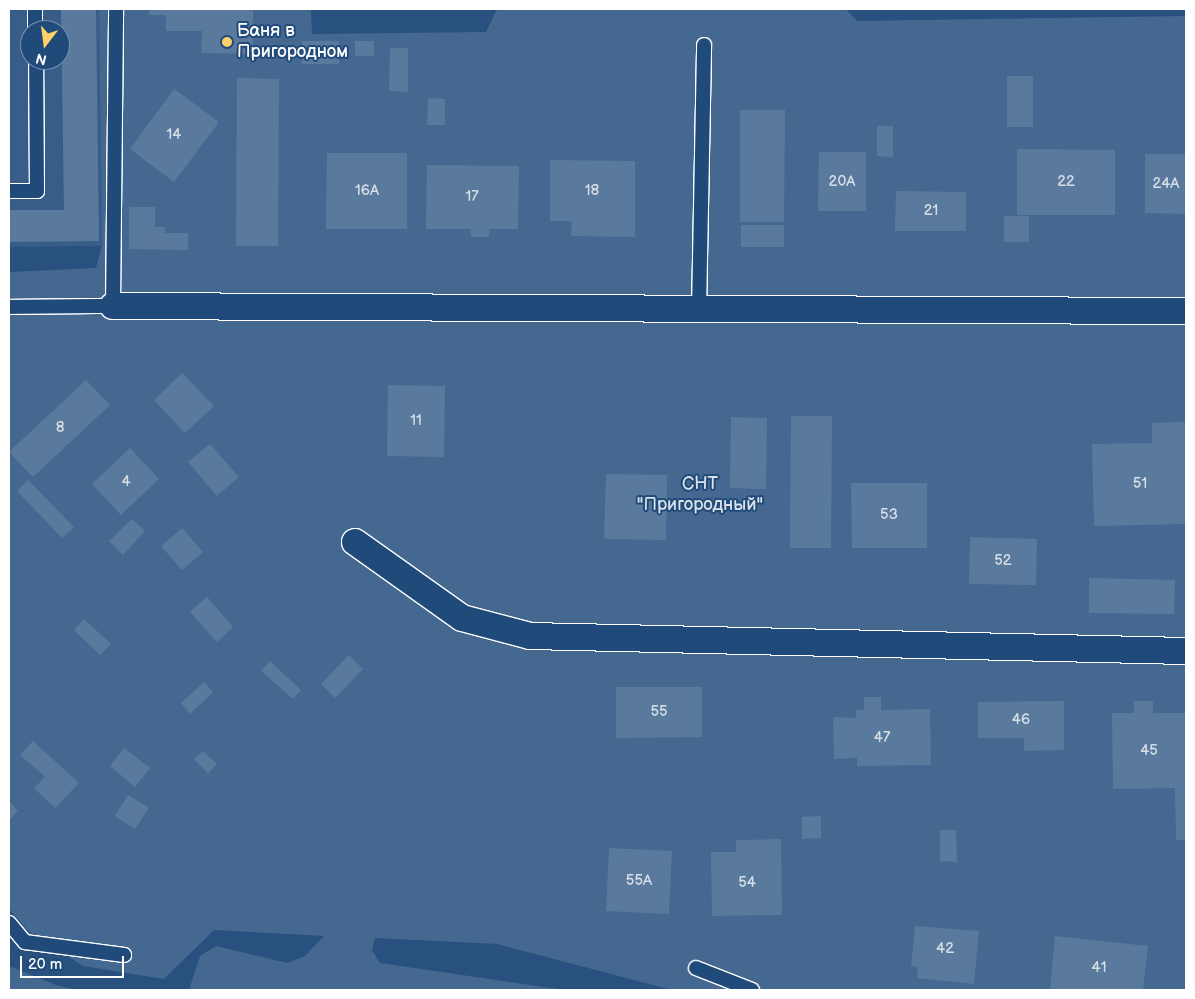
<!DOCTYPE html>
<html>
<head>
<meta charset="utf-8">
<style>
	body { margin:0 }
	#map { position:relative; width:1195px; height:999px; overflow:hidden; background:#28517f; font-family:"Balsamiq Sans",sans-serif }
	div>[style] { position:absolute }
	.built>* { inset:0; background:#375d88 }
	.green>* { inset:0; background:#446890 }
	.building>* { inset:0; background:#5a7a9d }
	.roads { filter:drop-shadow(1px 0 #fff) drop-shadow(-1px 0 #fff) drop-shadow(0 1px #fff) drop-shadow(0 -1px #fff) }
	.lane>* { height:14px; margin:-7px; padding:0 7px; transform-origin:7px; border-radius:7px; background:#1f4a7a }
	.street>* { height:26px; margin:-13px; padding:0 13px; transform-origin:13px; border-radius:13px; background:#1f4a7a }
	.dots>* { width:14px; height:14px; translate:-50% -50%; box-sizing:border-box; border:2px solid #1f4a7a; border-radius:50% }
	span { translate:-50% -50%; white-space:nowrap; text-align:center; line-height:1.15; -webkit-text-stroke:4px #1f4a7a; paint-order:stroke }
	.number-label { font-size:15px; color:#d6dee6 }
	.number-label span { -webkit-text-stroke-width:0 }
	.poi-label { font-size:18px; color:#fff }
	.left { translate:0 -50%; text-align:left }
	.park-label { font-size:18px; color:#dae1e9 }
	.frame { position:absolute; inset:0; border:10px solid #fff; pointer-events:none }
	.north { position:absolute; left:20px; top:20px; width:50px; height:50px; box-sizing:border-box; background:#1f4a7a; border:1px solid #7992af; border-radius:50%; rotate:195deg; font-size:14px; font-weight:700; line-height:20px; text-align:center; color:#fff }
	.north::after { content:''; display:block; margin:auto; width:18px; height:22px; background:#ffd166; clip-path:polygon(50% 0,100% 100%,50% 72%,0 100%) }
	.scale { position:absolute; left:20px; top:956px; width:104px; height:22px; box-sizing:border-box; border:2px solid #fff; border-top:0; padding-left:6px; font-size:15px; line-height:18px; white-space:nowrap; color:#fff; -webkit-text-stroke:4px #1f4a7a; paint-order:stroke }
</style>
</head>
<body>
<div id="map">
	<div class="built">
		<i style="clip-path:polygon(evenodd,9px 9px,99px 9px,102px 246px,9px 247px,9px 9px,30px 30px,60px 30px,60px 60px,30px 60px,30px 30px)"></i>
	</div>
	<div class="green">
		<i style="clip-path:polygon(99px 9px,311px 9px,312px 34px,486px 32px,497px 9px,846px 9px,857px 21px,1186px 16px,1186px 990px,672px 990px,497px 944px,375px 938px,372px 950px,380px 963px,565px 990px,189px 990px,200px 956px,216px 946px,287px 963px,305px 956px,324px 936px,214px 930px,164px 979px,83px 966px,29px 932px,9px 909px,9px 272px,96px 268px,102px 245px)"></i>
		<i style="clip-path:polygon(9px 966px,56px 985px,77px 990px,9px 990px)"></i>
	</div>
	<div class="building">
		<i style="clip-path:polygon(61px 9px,96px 9px,99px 241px,9px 242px,9px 210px,64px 210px)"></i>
		<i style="clip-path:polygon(149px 9px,253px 9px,253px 54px,201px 53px,202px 31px,166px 31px,166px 15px,149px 15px)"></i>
		<i style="clip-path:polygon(302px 41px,339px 41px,339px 64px,302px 64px)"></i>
		<i style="clip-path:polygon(355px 41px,374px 41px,374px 56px,355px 56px)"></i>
		<i style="clip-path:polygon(390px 48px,408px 48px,408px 92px,389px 91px)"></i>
		<i style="clip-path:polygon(1007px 76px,1033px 76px,1033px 127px,1007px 127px)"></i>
		<i style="clip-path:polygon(237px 78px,279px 79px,278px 246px,236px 246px)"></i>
		<i style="clip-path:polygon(174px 89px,219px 122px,174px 182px,130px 149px)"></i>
		<i style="clip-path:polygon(428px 98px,445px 99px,445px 125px,427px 125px)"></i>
		<i style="clip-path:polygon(740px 110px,785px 110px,784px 222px,740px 222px)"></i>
		<i style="clip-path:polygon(877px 126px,893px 126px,893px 157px,877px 156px)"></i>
		<i style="clip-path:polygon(1017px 149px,1115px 150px,1115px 215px,1017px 215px)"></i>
		<i style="clip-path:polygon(819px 152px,866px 152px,866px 211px,818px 211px)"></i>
		<i style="clip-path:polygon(327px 153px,407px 153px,407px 229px,326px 229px)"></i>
		<i style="clip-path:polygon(1145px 154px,1186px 154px,1186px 214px,1145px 213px)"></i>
		<i style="clip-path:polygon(550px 160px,635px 161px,635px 237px,571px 236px,572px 221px,550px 221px)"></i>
		<i style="clip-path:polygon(427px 165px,519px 166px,518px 229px,489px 229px,489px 237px,471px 237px,471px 229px,426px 229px)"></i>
		<i style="clip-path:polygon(896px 191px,966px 192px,966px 231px,895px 231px)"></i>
		<i style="clip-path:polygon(129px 207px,155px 207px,155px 227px,165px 227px,165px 233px,188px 233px,188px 250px,129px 249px)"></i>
		<i style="clip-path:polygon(1004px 216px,1029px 216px,1029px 242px,1004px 242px)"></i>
		<i style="clip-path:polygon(741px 225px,784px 225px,784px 247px,741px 247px)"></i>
		<i style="clip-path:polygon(182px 373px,214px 406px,185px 433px,154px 400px)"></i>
		<i style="clip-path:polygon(86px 380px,110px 405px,33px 477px,9px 452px)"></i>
		<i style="clip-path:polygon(388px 385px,445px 386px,444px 457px,387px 456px)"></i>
		<i style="clip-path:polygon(791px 416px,832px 416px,831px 548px,790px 548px)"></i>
		<i style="clip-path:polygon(731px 417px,767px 418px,766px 489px,730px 488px)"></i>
		<i style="clip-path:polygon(1186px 422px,1186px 524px,1094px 526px,1092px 444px,1152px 443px,1152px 423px)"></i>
		<i style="clip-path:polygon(210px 444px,239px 477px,217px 496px,188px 462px)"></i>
		<i style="clip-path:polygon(130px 448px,159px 479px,121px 515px,92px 484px)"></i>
		<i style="clip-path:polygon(606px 474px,667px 475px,666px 540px,604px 539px)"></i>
		<i style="clip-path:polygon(28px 480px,74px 527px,62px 538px,17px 491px)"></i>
		<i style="clip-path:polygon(851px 483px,927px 483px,927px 548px,852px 548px)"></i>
		<i style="clip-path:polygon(132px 519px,145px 531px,123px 555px,109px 541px)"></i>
		<i style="clip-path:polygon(182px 528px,203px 552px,182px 570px,161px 546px)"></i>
		<i style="clip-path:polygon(970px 537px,1037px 539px,1036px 585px,969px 584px)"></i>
		<i style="clip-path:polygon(1089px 578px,1175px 580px,1174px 614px,1089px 613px)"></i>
		<i style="clip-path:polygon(207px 597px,233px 627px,217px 642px,190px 612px)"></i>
		<i style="clip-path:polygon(84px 619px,111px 644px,100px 655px,74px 630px)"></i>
		<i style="clip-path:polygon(349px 655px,363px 669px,335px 698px,321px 684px)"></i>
		<i style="clip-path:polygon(270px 661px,301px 690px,293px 699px,261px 671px)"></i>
		<i style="clip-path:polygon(204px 682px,213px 692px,190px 714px,181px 703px)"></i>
		<i style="clip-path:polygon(616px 687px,702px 687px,702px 737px,616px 738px)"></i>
		<i style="clip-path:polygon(864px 697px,881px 697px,881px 710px,930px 709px,931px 765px,857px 766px,857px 758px,834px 759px,833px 717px,856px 718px,856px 710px,864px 710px)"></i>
		<i style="clip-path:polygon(1064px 701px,1064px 750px,1024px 751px,1024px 738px,978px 738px,978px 702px)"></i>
		<i style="clip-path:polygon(1134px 701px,1153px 701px,1153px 713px,1186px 713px,1186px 840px,1176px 840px,1175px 788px,1113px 789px,1112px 713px,1134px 713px)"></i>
		<i style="clip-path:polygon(33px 741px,79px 783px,55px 808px,34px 788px,45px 777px,20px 755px)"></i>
		<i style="clip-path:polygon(124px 748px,150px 768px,135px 787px,110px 766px)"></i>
		<i style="clip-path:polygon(203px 751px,217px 764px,208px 773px,194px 759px)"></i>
		<i style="clip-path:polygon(128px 795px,149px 808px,135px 829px,115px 816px)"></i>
		<i style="clip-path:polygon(9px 801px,18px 811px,9px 820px)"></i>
		<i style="clip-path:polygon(821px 816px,821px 838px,802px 839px,802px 817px)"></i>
		<i style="clip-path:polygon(940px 830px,956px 830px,957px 862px,940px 861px)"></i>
		<i style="clip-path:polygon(781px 839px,782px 915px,712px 916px,711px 852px,736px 852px,736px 840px)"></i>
		<i style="clip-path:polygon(609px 848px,672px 851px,669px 914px,606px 911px)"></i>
		<i style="clip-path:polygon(915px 926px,979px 931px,974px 984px,917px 978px,918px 967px,911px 966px)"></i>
		<i style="clip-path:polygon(1055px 936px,1148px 946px,1143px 990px,1050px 989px)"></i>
	</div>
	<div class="roads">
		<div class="lane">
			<i style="left:35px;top:9px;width:21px;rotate:90deg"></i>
			<i style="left:9px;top:191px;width:28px"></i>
			<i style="left:37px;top:191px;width:131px;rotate:-90.4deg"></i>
			<i style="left:9px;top:307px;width:104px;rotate:-0.6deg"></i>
			<i style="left:113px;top:306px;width:297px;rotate:-89.4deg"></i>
			<i style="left:699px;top:311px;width:266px;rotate:-88.9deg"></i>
			<i style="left:9px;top:923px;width:25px;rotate:50deg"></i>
			<i style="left:25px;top:942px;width:100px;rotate:7.5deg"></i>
			<i style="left:696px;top:968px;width:60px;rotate:21.4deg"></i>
		</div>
		<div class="street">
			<i style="left:113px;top:306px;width:1073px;rotate:0.27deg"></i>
			<i style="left:355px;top:542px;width:131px;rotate:35.4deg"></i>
			<i style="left:462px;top:618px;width:70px;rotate:14.8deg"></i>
			<i style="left:530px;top:636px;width:656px;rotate:1.31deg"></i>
		</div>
	</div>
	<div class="dots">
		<i style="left:227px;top:42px;background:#ffd166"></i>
	</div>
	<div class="number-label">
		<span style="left:174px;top:135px">14</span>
		<span style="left:842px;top:182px">20А</span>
		<span style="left:1066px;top:182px">22</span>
		<span style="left:1166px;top:184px">24А</span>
		<span style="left:367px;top:191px">16А</span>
		<span style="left:592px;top:191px">18</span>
		<span style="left:472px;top:197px">17</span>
		<span style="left:931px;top:211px">21</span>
		<span style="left:416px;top:421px">11</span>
		<span style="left:60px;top:428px">8</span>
		<span style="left:126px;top:482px">4</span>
		<span style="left:1140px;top:484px">51</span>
		<span style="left:889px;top:515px">53</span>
		<span style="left:1003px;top:561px">52</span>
		<span style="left:659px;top:712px">55</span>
		<span style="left:1021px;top:720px">46</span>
		<span style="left:882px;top:738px">47</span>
		<span style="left:1149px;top:751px">45</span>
		<span style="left:639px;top:881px">55А</span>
		<span style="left:747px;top:883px">54</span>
		<span style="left:945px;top:949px">42</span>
		<span style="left:1099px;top:968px">41</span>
	</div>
	<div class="poi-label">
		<span class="left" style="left:237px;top:42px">Баня в<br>Пригородном</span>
	</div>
	<div class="park-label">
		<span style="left:700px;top:495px">СНТ<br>"Пригородный"</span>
	</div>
	<div class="frame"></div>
	<div class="north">N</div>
	<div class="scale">20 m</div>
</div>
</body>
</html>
